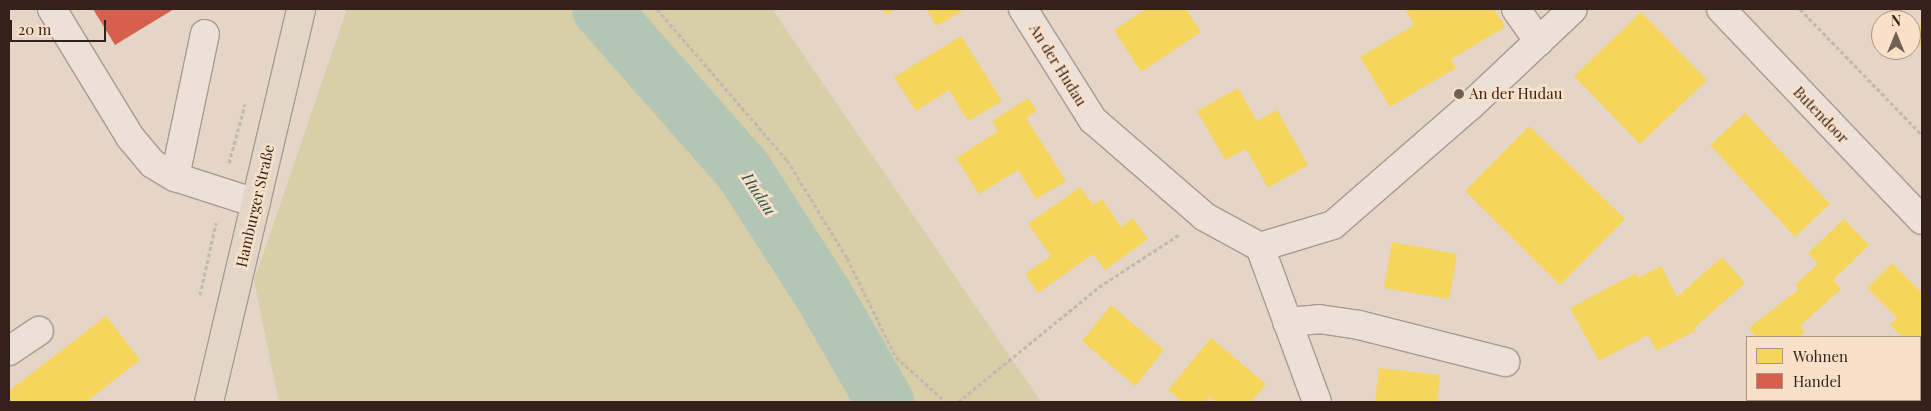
<!DOCTYPE html>
<html>
<head>
<meta charset="utf-8">
<style>
	body { margin:0 }
	#map { position:relative; width:1931px; height:411px; overflow:hidden; background:#e4d5c6; font-family:"Playfair Display",serif }
	div>[style] { position:absolute }
	.green>* { inset:0; background:#d8cea7 }
	.homes>* { inset:0; background:#f6d55c }
	.shops>* { inset:0; background:#d6604d }
	.river>* { height:58px; margin:-29px; padding:0 29px; transform-origin:29px; border-radius:29px; background:#b3c6b6 }
	.path>* { height:3px; margin-top:-1.5px; transform-origin:0; background:repeating-linear-gradient(90deg,#c3b8b0 0 4px,transparent 0 6.5px) }
	.roads { filter:drop-shadow(1px 0 #a89a90) drop-shadow(-1px 0 #a89a90) drop-shadow(0 1px #a89a90) drop-shadow(0 -1px #a89a90) }
	.minor>* { height:28px; margin:-14px; padding:0 14px; transform-origin:14px; border-radius:14px; background:#ebe1d8 }
	.major>* { height:28px; margin:-14px; padding:0 14px; transform-origin:14px; border-radius:14px; background:#e3d6c9 }
	.dots>* { width:14px; height:14px; translate:-50% -50%; box-sizing:border-box; border:2px solid #f8e0c9; border-radius:50% }
	span { translate:-50% -50%; white-space:nowrap; text-align:center; line-height:1.15; -webkit-text-stroke:5px #f8e0c9; paint-order:stroke }
	.street-label { font-size:15px; color:#352119 }
	.poi-label { font-size:15px; color:#352119 }
	.left { translate:0 -50%; text-align:left }
	.water-label { font-size:16px; color:#275649; font-style:italic }
	.frame { position:absolute; inset:0; border:10px solid #352119; pointer-events:none }
	.legend { position:absolute; left:1746px; top:336px; width:175px; height:65px; box-sizing:border-box; background:#f8e0c9; border:1px solid #aa9483; margin:0; padding:6px 9px; list-style:none; font-size:15px; color:#352119 }
	.legend li { display:flex; align-items:center; gap:10px; height:25px }
	.legend b { width:25px; border:1px solid #aa9483 }
	.north { position:absolute; left:1871px; top:10px; width:50px; height:50px; box-sizing:border-box; background:#f8e0c9; border:1px solid #aa9483; border-radius:50%; rotate:0deg; font-size:14px; font-weight:700; line-height:20px; text-align:center; color:#352119 }
	.north::after { content:''; display:block; margin:auto; width:18px; height:22px; background:#726056; clip-path:polygon(50% 0,100% 100%,50% 72%,0 100%) }
	.scale { position:absolute; left:10px; top:20px; width:96px; height:22px; box-sizing:border-box; border:2px solid #352119; border-top:0; padding-left:6px; font-size:15px; line-height:18px; white-space:nowrap; color:#352119; -webkit-text-stroke:4px #f8e0c9; paint-order:stroke }
</style>
</head>
<body>
<div id="map">
	<div class="green">
		<i style="clip-path:polygon(347px 9px,772px 9px,1041px 402px,279px 402px,254px 281px)"></i>
	</div>
	<div class="homes">
		<i style="clip-path:polygon(882px 9px,896px 9px,886px 15px)"></i>
		<i style="clip-path:polygon(926px 9px,966px 9px,936px 26px)"></i>
		<i style="clip-path:polygon(1146px 9px,1186px 9px,1201px 32px,1141px 72px,1114px 30px)"></i>
		<i style="clip-path:polygon(1405px 9px,1494px 9px,1505px 27px,1451px 59px,1456px 68px,1390px 107px,1360px 57px,1414px 25px)"></i>
		<i style="clip-path:polygon(1641px 12px,1707px 80px,1640px 144px,1574px 76px)"></i>
		<i style="clip-path:polygon(1922px 23px,1922px 48px,1911px 37px)"></i>
		<i style="clip-path:polygon(961px 36px,1002px 101px,968px 121px,949px 90px,916px 111px,894px 77px)"></i>
		<i style="clip-path:polygon(1238px 88px,1257px 121px,1277px 110px,1308px 165px,1268px 188px,1246px 149px,1225px 160px,1197px 111px)"></i>
		<i style="clip-path:polygon(1028px 98px,1037px 111px,1026px 118px,1066px 181px,1036px 199px,1018px 170px,979px 194px,956px 158px,998px 131px,992px 121px)"></i>
		<i style="clip-path:polygon(1745px 113px,1830px 204px,1795px 237px,1710px 145px)"></i>
		<i style="clip-path:polygon(1529px 126px,1625px 219px,1560px 285px,1465px 191px)"></i>
		<i style="clip-path:polygon(1080px 187px,1093px 205px,1102px 199px,1121px 227px,1133px 218px,1148px 239px,1105px 270px,1093px 254px,1038px 293px,1025px 274px,1051px 256px,1028px 224px)"></i>
		<i style="clip-path:polygon(1844px 219px,1869px 245px,1833px 280px,1841px 289px,1800px 326px,1805px 332px,1798px 337px,1756px 337px,1749px 328px,1799px 289px,1795px 285px,1818px 264px,1808px 253px)"></i>
		<i style="clip-path:polygon(1392px 242px,1457px 254px,1449px 299px,1384px 288px)"></i>
		<i style="clip-path:polygon(1722px 257px,1745px 283px,1694px 328px,1695px 331px,1656px 351px,1648px 335px,1599px 361px,1570px 308px,1636px 273px,1638px 278px,1661px 266px,1677px 297px)"></i>
		<i style="clip-path:polygon(1892px 263px,1922px 293px,1922px 357px,1920px 337px,1903px 337px,1890px 325px,1897px 318px,1867px 288px)"></i>
		<i style="clip-path:polygon(1111px 305px,1164px 350px,1135px 386px,1082px 341px)"></i>
		<i style="clip-path:polygon(106px 316px,140px 360px,86px 402px,9px 402px,9px 391px)"></i>
		<i style="clip-path:polygon(1211px 338px,1266px 384px,1251px 402px,1215px 402px,1209px 397px,1205px 402px,1182px 402px,1168px 390px)"></i>
		<i style="clip-path:polygon(1379px 368px,1440px 375px,1437px 402px,1375px 402px)"></i>
		<i style="clip-path:polygon(1777px 400px,1845px 400px,1847px 402px,1778px 402px)"></i>
	</div>
	<div class="shops">
		<i style="clip-path:polygon(93px 9px,174px 9px,115px 45px)"></i>
	</div>
	<div class="river">
		<i style="left:601px;top:9px;width:215px;rotate:48.6deg"></i>
		<i style="left:743px;top:170px;width:148px;rotate:57.2deg"></i>
		<i style="left:823px;top:294px;width:125px;rotate:60.1deg"></i>
	</div>
	<div class="path">
		<i style="left:657px;top:9px;width:199px;rotate:49.3deg"></i>
		<i style="left:787px;top:160px;width:115px;rotate:58.5deg"></i>
		<i style="left:847px;top:258px;width:110px;rotate:63.7deg"></i>
		<i style="left:896px;top:357px;width:67px;rotate:42deg"></i>
		<i style="left:1800px;top:9px;width:175px;rotate:45.9deg"></i>
		<i style="left:229px;top:163px;width:61px;rotate:-74.8deg"></i>
		<i style="left:200px;top:295px;width:74px;rotate:-77.5deg"></i>
		<i style="left:958px;top:402px;width:182px;rotate:-39.2deg"></i>
		<i style="left:1099px;top:287px;width:97px;rotate:-33.2deg"></i>
	</div>
	<div class="roads">
		<div class="minor">
			<i style="left:52px;top:9px;width:150px;rotate:58.6deg"></i>
			<i style="left:130px;top:137px;width:35px;rotate:50deg"></i>
			<i style="left:153px;top:164px;width:26px;rotate:31deg"></i>
			<i style="left:175px;top:177px;width:85px;rotate:17.8deg"></i>
			<i style="left:1023px;top:9px;width:131px;rotate:57.8deg"></i>
			<i style="left:1093px;top:120px;width:148px;rotate:40.9deg"></i>
			<i style="left:1205px;top:217px;width:63px;rotate:28.6deg"></i>
			<i style="left:1260px;top:247px;width:76px;rotate:-16.8deg"></i>
			<i style="left:1333px;top:225px;width:181px;rotate:-41deg"></i>
			<i style="left:1470px;top:106px;width:141px;rotate:-43.3deg"></i>
			<i style="left:1516px;top:9px;width:40px;rotate:55.1deg"></i>
			<i style="left:1721px;top:9px;width:291px;rotate:46.4deg"></i>
			<i style="left:175px;top:177px;width:146px;rotate:-78.2deg"></i>
			<i style="left:1260px;top:247px;width:165px;rotate:69.8deg"></i>
			<i style="left:1287px;top:322px;width:32px;rotate:-5deg"></i>
			<i style="left:1319px;top:319px;width:40px;rotate:8.5deg"></i>
			<i style="left:1359px;top:325px;width:151px;rotate:14.2deg"></i>
			<i style="left:9px;top:351px;width:36px;rotate:-34deg"></i>
		</div>
		<div class="major">
			<i style="left:209px;top:402px;width:404px;rotate:-76.8deg"></i>
		</div>
	</div>
	<div class="dots">
		<i style="left:1459px;top:94px;background:#726056"></i>
	</div>
	<div class="street-label">
		<span style="left:1058px;top:65px;rotate:58deg">An der Hudau</span>
		<span style="left:1821px;top:115px;rotate:46deg">Butendoor</span>
		<span style="left:255px;top:206px;rotate:-77deg">Hamburger Straße</span>
	</div>
	<div class="poi-label">
		<span class="left" style="left:1469px;top:94px">An der Hudau</span>
	</div>
	<div class="water-label">
		<span style="left:759px;top:194px;rotate:57deg">Hudau</span>
	</div>
	<div class="frame"></div>
	<ul class="legend">
	<li><b style="height:14px;background:#f6d55c"></b>Wohnen</li>
	<li><b style="height:14px;background:#d6604d"></b>Handel</li>
	</ul>
	<div class="north">N</div>
	<div class="scale">20 m</div>
</div>
</body>
</html>
